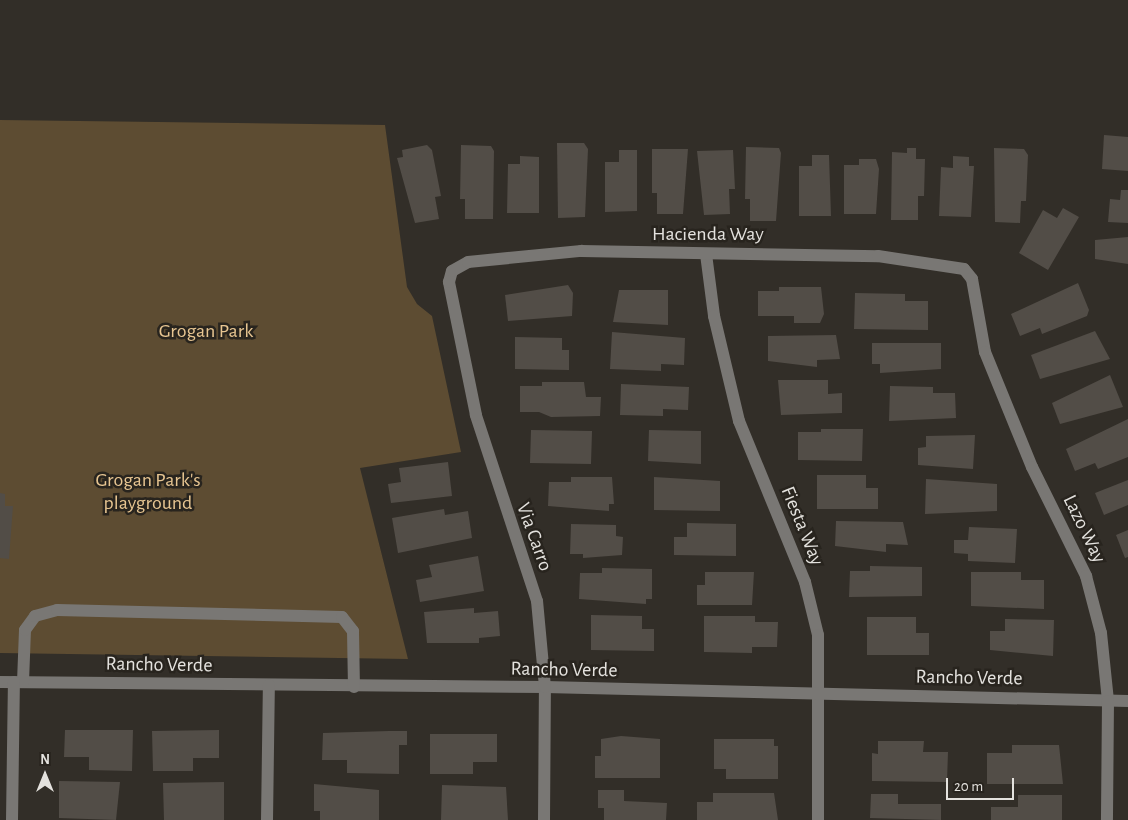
<!DOCTYPE html>
<html>
<head>
<meta charset="utf-8">
<style>
	body { margin:0 }
	#map { position:relative; width:1128px; height:820px; overflow:hidden; background:#322e28; font-family:"Alegreya Sans",sans-serif }
	div>[style] { position:absolute }
	.green>* { inset:0; background:#5d4c32 }
	.building>* { inset:0; background:#524d47 }
	.minor>* { height:12px; margin:-6px; padding:0 6px; transform-origin:6px; border-radius:6px; background:#797774 }
	span { translate:-50% -50%; white-space:nowrap; text-align:center; line-height:1.15; -webkit-text-stroke:5px #28241e; paint-order:stroke }
	.street-label { font-size:20px; color:#e4e2de }
	.park-label { font-size:20px; color:#e7c591 }
	.north { position:absolute; left:20px; top:750px; width:50px; height:50px; -webkit-text-stroke:4px #28241e; paint-order:stroke; rotate:0deg; font-size:14px; font-weight:700; line-height:20px; text-align:center; color:#e4e2de }
	.north::after { content:''; display:block; margin:auto; width:18px; height:22px; background:#e4e2de; clip-path:polygon(50% 0,100% 100%,50% 72%,0 100%) }
	.scale { position:absolute; left:946px; top:778px; width:68px; height:22px; box-sizing:border-box; border:2px solid #e4e2de; border-top:0; padding-left:6px; font-size:15px; line-height:18px; white-space:nowrap; color:#e4e2de; -webkit-text-stroke:4px #28241e; paint-order:stroke }
</style>
</head>
<body>
<div id="map">
	<div class="green">
		<i style="clip-path:polygon(0 120px,385px 125px,407px 287px,417px 304px,432px 316px,461px 452px,360px 468px,408px 659px,0 653px)"></i>
	</div>
	<div class="building">
		<i style="clip-path:polygon(1104px 135px,1128px 137px,1128px 171px,1102px 169px)"></i>
		<i style="clip-path:polygon(557px 143px,584px 143px,588px 149px,585px 217px,558px 218px)"></i>
		<i style="clip-path:polygon(427px 145px,432px 150px,441px 196px,435px 197px,439px 219px,415px 223px,397px 158px,403px 157px,402px 150px)"></i>
		<i style="clip-path:polygon(461px 145px,491px 146px,494px 151px,493px 219px,465px 219px,465px 199px,460px 199px)"></i>
		<i style="clip-path:polygon(746px 147px,779px 148px,781px 153px,776px 221px,750px 221px,750px 199px,745px 199px)"></i>
		<i style="clip-path:polygon(907px 148px,916px 148px,916px 159px,925px 159px,924px 196px,918px 196px,918px 220px,891px 220px,892px 152px,907px 153px)"></i>
		<i style="clip-path:polygon(994px 148px,1024px 149px,1028px 155px,1026px 201px,1021px 201px,1020px 223px,995px 222px)"></i>
		<i style="clip-path:polygon(652px 149px,688px 149px,683px 214px,657px 214px,657px 193px,652px 193px)"></i>
		<i style="clip-path:polygon(619px 150px,637px 150px,637px 211px,605px 212px,605px 162px,619px 162px)"></i>
		<i style="clip-path:polygon(733px 150px,735px 189px,729px 189px,730px 214px,704px 215px,697px 151px)"></i>
		<i style="clip-path:polygon(812px 155px,829px 155px,831px 216px,799px 216px,799px 166px,812px 166px)"></i>
		<i style="clip-path:polygon(520px 156px,539px 157px,539px 213px,507px 213px,508px 164px,520px 164px)"></i>
		<i style="clip-path:polygon(953px 156px,969px 157px,969px 166px,974px 166px,971px 217px,939px 216px,941px 167px,953px 168px)"></i>
		<i style="clip-path:polygon(859px 159px,876px 159px,879px 169px,876px 214px,844px 214px,844px 165px,859px 165px)"></i>
		<i style="clip-path:polygon(1121px 190px,1128px 190px,1128px 223px,1108px 222px,1110px 199px,1120px 200px)"></i>
		<i style="clip-path:polygon(1063px 208px,1079px 217px,1048px 270px,1019px 253px,1043px 210px,1057px 218px)"></i>
		<i style="clip-path:polygon(1128px 237px,1128px 264px,1095px 259px,1095px 240px)"></i>
		<i style="clip-path:polygon(1078px 283px,1089px 310px,1087px 316px,1042px 334px,1040px 328px,1020px 336px,1011px 314px)"></i>
		<i style="clip-path:polygon(568px 285px,573px 293px,572px 316px,508px 321px,505px 295px)"></i>
		<i style="clip-path:polygon(779px 287px,821px 287px,824px 314px,820px 323px,794px 323px,794px 316px,758px 316px,758px 291px,779px 291px)"></i>
		<i style="clip-path:polygon(619px 290px,668px 290px,668px 325px,613px 322px)"></i>
		<i style="clip-path:polygon(855px 293px,905px 294px,905px 301px,928px 301px,928px 330px,854px 329px)"></i>
		<i style="clip-path:polygon(1095px 331px,1110px 359px,1040px 379px,1031px 355px)"></i>
		<i style="clip-path:polygon(612px 332px,685px 338px,684px 365px,661px 364px,661px 371px,610px 369px)"></i>
		<i style="clip-path:polygon(836px 335px,840px 359px,817px 360px,817px 367px,768px 361px,768px 336px)"></i>
		<i style="clip-path:polygon(515px 337px,562px 338px,562px 350px,569px 350px,569px 370px,515px 369px)"></i>
		<i style="clip-path:polygon(872px 343px,941px 343px,941px 369px,880px 373px,880px 364px,872px 364px)"></i>
		<i style="clip-path:polygon(1110px 375px,1123px 407px,1060px 424px,1052px 403px)"></i>
		<i style="clip-path:polygon(778px 380px,828px 380px,828px 394px,842px 393px,842px 413px,781px 415px)"></i>
		<i style="clip-path:polygon(542px 382px,584px 382px,586px 397px,601px 397px,600px 416px,551px 417px,539px 412px,520px 412px,520px 386px,542px 386px)"></i>
		<i style="clip-path:polygon(621px 384px,689px 387px,688px 410px,663px 409px,663px 416px,620px 415px)"></i>
		<i style="clip-path:polygon(890px 386px,933px 387px,933px 393px,955px 393px,956px 418px,889px 421px)"></i>
		<i style="clip-path:polygon(1128px 419px,1128px 457px,1098px 469px,1095px 463px,1075px 471px,1066px 449px)"></i>
		<i style="clip-path:polygon(821px 429px,863px 429px,862px 461px,798px 460px,798px 432px,821px 432px)"></i>
		<i style="clip-path:polygon(531px 430px,592px 431px,591px 464px,530px 463px)"></i>
		<i style="clip-path:polygon(649px 430px,701px 431px,701px 464px,648px 461px)"></i>
		<i style="clip-path:polygon(975px 435px,973px 469px,918px 465px,918px 448px,926px 447px,926px 436px)"></i>
		<i style="clip-path:polygon(448px 462px,452px 496px,391px 503px,388px 484px,401px 482px,399px 468px)"></i>
		<i style="clip-path:polygon(817px 475px,866px 475px,866px 488px,878px 488px,878px 509px,817px 509px)"></i>
		<i style="clip-path:polygon(571px 477px,612px 477px,614px 504px,609px 504px,609px 511px,548px 506px,549px 482px,571px 482px)"></i>
		<i style="clip-path:polygon(654px 477px,720px 481px,720px 511px,654px 510px)"></i>
		<i style="clip-path:polygon(926px 479px,997px 484px,997px 511px,925px 514px)"></i>
		<i style="clip-path:polygon(1128px 480px,1128px 505px,1104px 515px,1095px 493px)"></i>
		<i style="clip-path:polygon(0 493px,5px 494px,5px 506px,13px 506px,9px 559px,0 558px)"></i>
		<i style="clip-path:polygon(444px 509px,445px 515px,468px 511px,472px 538px,398px 553px,392px 518px)"></i>
		<i style="clip-path:polygon(836px 521px,903px 522px,908px 545px,886px 544px,886px 552px,835px 546px)"></i>
		<i style="clip-path:polygon(687px 523px,736px 524px,736px 556px,674px 555px,674px 537px,687px 537px)"></i>
		<i style="clip-path:polygon(571px 524px,616px 525px,616px 536px,623px 537px,622px 555px,583px 558px,583px 554px,570px 554px)"></i>
		<i style="clip-path:polygon(969px 527px,1017px 529px,1015px 563px,968px 561px,968px 554px,954px 553px,954px 540px,968px 540px)"></i>
		<i style="clip-path:polygon(1128px 530px,1128px 557px,1125px 558px,1116px 535px)"></i>
		<i style="clip-path:polygon(478px 556px,484px 591px,420px 602px,416px 580px,432px 577px,429px 565px)"></i>
		<i style="clip-path:polygon(870px 566px,922px 567px,922px 596px,849px 597px,850px 571px,870px 571px)"></i>
		<i style="clip-path:polygon(602px 568px,652px 569px,652px 599px,646px 599px,646px 604px,579px 599px,580px 573px,602px 573px)"></i>
		<i style="clip-path:polygon(705px 572px,754px 572px,752px 605px,697px 605px,697px 585px,705px 585px)"></i>
		<i style="clip-path:polygon(971px 572px,1021px 572px,1021px 580px,1044px 580px,1044px 609px,971px 606px)"></i>
		<i style="clip-path:polygon(474px 608px,474px 613px,498px 611px,500px 636px,479px 638px,479px 643px,427px 643px,424px 612px)"></i>
		<i style="clip-path:polygon(591px 615px,642px 616px,642px 629px,654px 629px,654px 651px,591px 650px)"></i>
		<i style="clip-path:polygon(704px 616px,755px 616px,755px 622px,778px 622px,777px 647px,752px 647px,752px 653px,704px 652px)"></i>
		<i style="clip-path:polygon(867px 617px,916px 617px,916px 633px,929px 633px,929px 655px,867px 655px)"></i>
		<i style="clip-path:polygon(1005px 619px,1054px 620px,1053px 656px,990px 650px,990px 631px,1005px 631px)"></i>
		<i style="clip-path:polygon(65px 730px,133px 730px,132px 771px,89px 770px,89px 757px,64px 757px)"></i>
		<i style="clip-path:polygon(219px 730px,219px 758px,193px 758px,193px 771px,153px 771px,152px 731px)"></i>
		<i style="clip-path:polygon(389px 731px,407px 731px,407px 745px,399px 745px,399px 774px,347px 773px,347px 760px,322px 760px,323px 733px)"></i>
		<i style="clip-path:polygon(430px 734px,497px 734px,497px 762px,473px 762px,473px 774px,430px 774px)"></i>
		<i style="clip-path:polygon(621px 736px,660px 739px,660px 778px,595px 778px,595px 756px,601px 756px,601px 739px)"></i>
		<i style="clip-path:polygon(714px 739px,774px 739px,774px 746px,778px 746px,778px 779px,726px 779px,726px 769px,714px 769px)"></i>
		<i style="clip-path:polygon(878px 741px,924px 741px,923px 752px,948px 752px,947px 782px,872px 781px,872px 753px,878px 754px)"></i>
		<i style="clip-path:polygon(1012px 745px,1059px 745px,1063px 784px,987px 784px,987px 753px,1012px 753px)"></i>
		<i style="clip-path:polygon(59px 781px,120px 782px,116px 820px,59px 818px)"></i>
		<i style="clip-path:polygon(224px 782px,224px 820px,164px 820px,163px 783px)"></i>
		<i style="clip-path:polygon(314px 784px,379px 790px,379px 820px,320px 820px,320px 811px,314px 811px)"></i>
		<i style="clip-path:polygon(442px 785px,506px 787px,508px 820px,441px 820px)"></i>
		<i style="clip-path:polygon(598px 790px,624px 790px,624px 801px,667px 803px,666px 820px,604px 820px,604px 808px,598px 808px)"></i>
		<i style="clip-path:polygon(713px 793px,774px 793px,778px 820px,697px 820px,697px 802px,713px 802px)"></i>
		<i style="clip-path:polygon(871px 794px,898px 794px,898px 804px,941px 804px,941px 820px,870px 818px)"></i>
		<i style="clip-path:polygon(1018px 795px,1062px 795px,1062px 820px,991px 820px,991px 807px,1018px 807px)"></i>
	</div>
	<div class="minor">
		<i style="left:706px;top:254px;width:63px;rotate:82.6deg"></i>
		<i style="left:714px;top:316px;width:108px;rotate:76.6deg"></i>
		<i style="left:739px;top:421px;width:174px;rotate:67.7deg"></i>
		<i style="left:805px;top:582px;width:55px;rotate:76.2deg"></i>
		<i style="left:818px;top:635px;width:185px;rotate:90deg"></i>
		<i style="left:0;top:682px;width:545px;rotate:0.53deg"></i>
		<i style="left:545px;top:687px;width:583px;rotate:1.38deg"></i>
		<i style="left:23px;top:682px;width:52px;rotate:-87.8deg"></i>
		<i style="left:25px;top:630px;width:17px;rotate:-54deg"></i>
		<i style="left:35px;top:616px;width:23px;rotate:-15deg"></i>
		<i style="left:57px;top:610px;width:285px;rotate:1.4deg"></i>
		<i style="left:342px;top:617px;width:18px;rotate:52deg"></i>
		<i style="left:353px;top:631px;width:56px;rotate:89deg"></i>
		<i style="left:12px;top:820px;width:138px;rotate:-89.2deg"></i>
		<i style="left:267px;top:820px;width:135px;rotate:-89.2deg"></i>
		<i style="left:544px;top:820px;width:133px;rotate:-89.6deg"></i>
		<i style="left:545px;top:687px;width:86px;rotate:-95.3deg"></i>
		<i style="left:537px;top:601px;width:196px;rotate:-108.2deg"></i>
		<i style="left:476px;top:415px;width:136px;rotate:-101.5deg"></i>
		<i style="left:449px;top:282px;width:11px;rotate:-75deg"></i>
		<i style="left:452px;top:271px;width:18px;rotate:-29deg"></i>
		<i style="left:468px;top:262px;width:114px;rotate:-5.6deg"></i>
		<i style="left:581px;top:251px;width:297px;rotate:1deg"></i>
		<i style="left:878px;top:256px;width:87px;rotate:8.6deg"></i>
		<i style="left:964px;top:269px;width:13px;rotate:51deg"></i>
		<i style="left:972px;top:279px;width:74px;rotate:79.9deg"></i>
		<i style="left:985px;top:352px;width:124px;rotate:67.8deg"></i>
		<i style="left:1032px;top:467px;width:122px;rotate:63.6deg"></i>
		<i style="left:1086px;top:576px;width:59px;rotate:75.3deg"></i>
		<i style="left:1101px;top:633px;width:68px;rotate:84.1deg"></i>
		<i style="left:1108px;top:701px;width:119px;rotate:90.5deg"></i>
	</div>
	<div class="street-label">
		<span style="left:708px;top:234px">Hacienda Way</span>
		<span style="left:802px;top:526px;rotate:68deg">Fiesta Way</span>
		<span style="left:1084px;top:529px;rotate:64deg">Lazo Way</span>
		<span style="left:534px;top:537px;rotate:70deg">Via Carro</span>
		<span style="left:159px;top:665px;rotate:1deg">Rancho Verde</span>
		<span style="left:564px;top:670px;rotate:1deg">Rancho Verde</span>
		<span style="left:969px;top:678px;rotate:1deg">Rancho Verde</span>
	</div>
	<div class="park-label">
		<span style="left:206px;top:331px">Grogan Park</span>
		<span style="left:148px;top:492px">Grogan Park's<br>playground</span>
	</div>
	<div class="north">N</div>
	<div class="scale">20 m</div>
</div>
</body>
</html>
